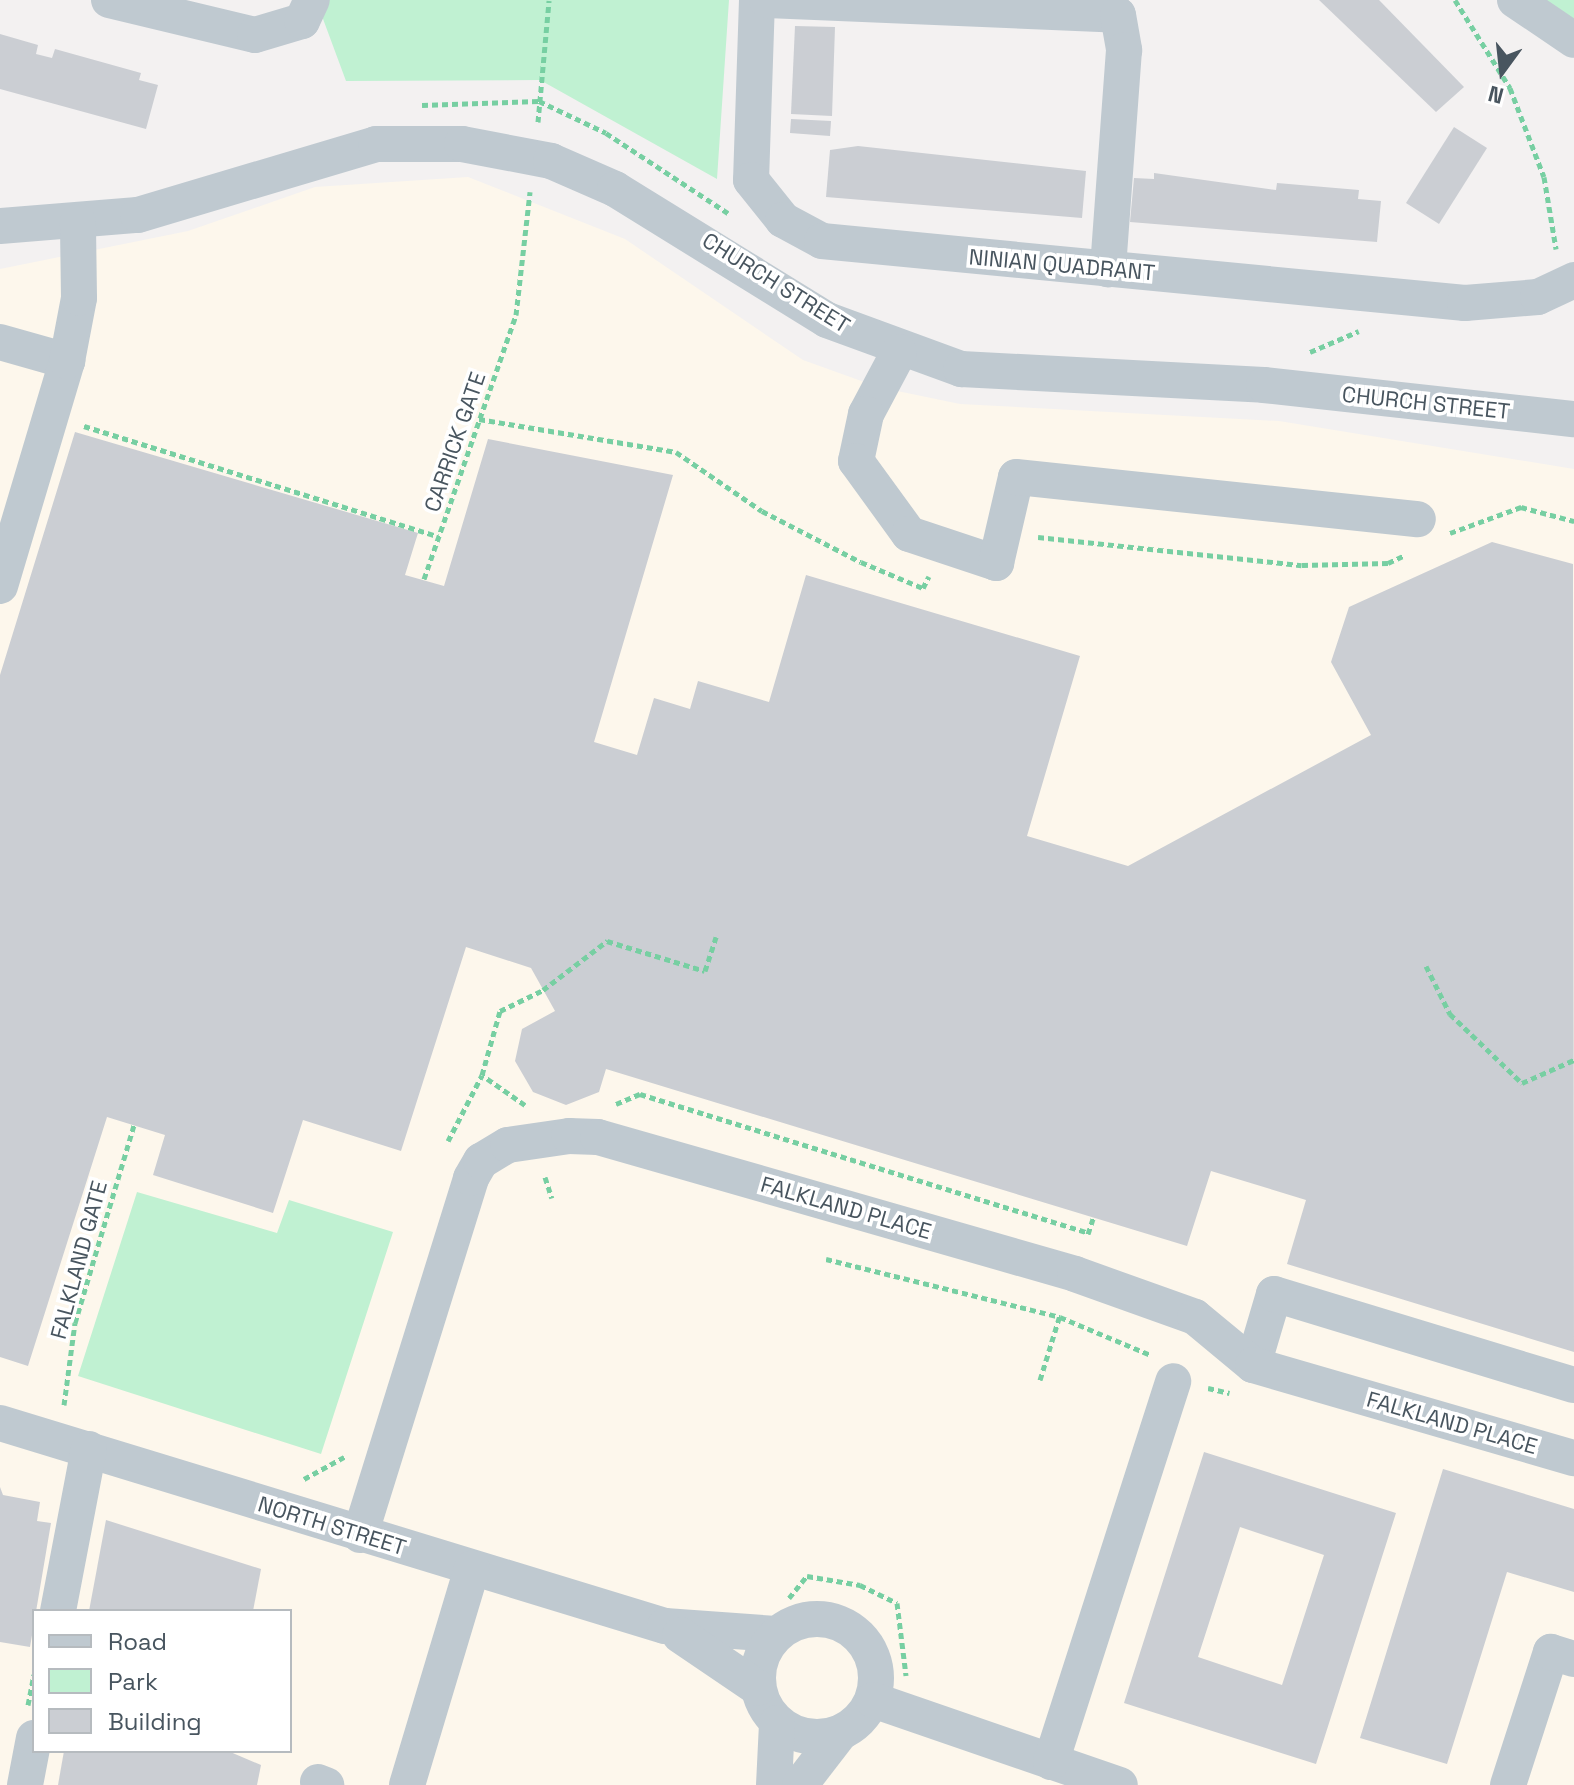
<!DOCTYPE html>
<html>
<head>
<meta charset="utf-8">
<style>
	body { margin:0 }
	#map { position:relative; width:1574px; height:1785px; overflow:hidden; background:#f3f1f1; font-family:"Space Grotesk",sans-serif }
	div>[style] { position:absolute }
	.commercial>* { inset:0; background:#fdf7ec }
	.green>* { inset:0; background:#c0f1d2 }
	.building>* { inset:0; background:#cbced3 }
	.path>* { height:5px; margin-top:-2.5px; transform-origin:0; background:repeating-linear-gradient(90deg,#77cfa2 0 6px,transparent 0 10px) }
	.minor>* { height:36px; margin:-18px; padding:0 18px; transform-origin:18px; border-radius:18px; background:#bfc9d0 }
	.minor>.ring { margin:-18px; padding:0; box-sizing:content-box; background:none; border:36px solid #bfc9d0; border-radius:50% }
	span { translate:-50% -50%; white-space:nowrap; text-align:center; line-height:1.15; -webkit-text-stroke:7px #fff; paint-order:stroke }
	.street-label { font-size:22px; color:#48555f }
	.legend { position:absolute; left:32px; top:1609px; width:260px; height:144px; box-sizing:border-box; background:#fff; border:2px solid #b6bbbf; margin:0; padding:10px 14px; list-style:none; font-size:24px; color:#48555f }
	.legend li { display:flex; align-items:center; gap:16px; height:40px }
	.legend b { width:40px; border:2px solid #b6bbbf }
	.north { position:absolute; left:1462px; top:32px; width:80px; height:80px; -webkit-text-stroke:6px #fff; paint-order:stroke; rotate:195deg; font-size:22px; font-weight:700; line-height:32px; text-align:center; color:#48555f }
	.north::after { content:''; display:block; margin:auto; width:28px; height:36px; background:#48555f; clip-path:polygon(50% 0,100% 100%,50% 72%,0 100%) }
</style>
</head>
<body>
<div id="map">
	<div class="commercial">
		<i style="clip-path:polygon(evenodd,468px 177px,625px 239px,803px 360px,878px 387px,960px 404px,1279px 421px,1574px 469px,1574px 1785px,0 1785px,0 269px,188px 231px,315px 187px,468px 177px,34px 1611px,290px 1611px,290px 1751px,34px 1751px,34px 1611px)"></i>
	</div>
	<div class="green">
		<i style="clip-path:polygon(316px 0,729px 0,717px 179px,540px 80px,346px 81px)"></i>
		<i style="clip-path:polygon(1536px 0,1574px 0,1574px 28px)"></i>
		<i style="clip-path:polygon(137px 1192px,277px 1233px,289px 1200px,393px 1232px,321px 1454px,78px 1376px)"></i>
	</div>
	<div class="building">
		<i style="clip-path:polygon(1319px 0,1379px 0,1464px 87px,1436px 112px)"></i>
		<i style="clip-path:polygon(795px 26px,835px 27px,832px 116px,791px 114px)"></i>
		<i style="clip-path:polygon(0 34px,38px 45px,36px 54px,52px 58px,55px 49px,141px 73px,139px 80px,158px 85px,146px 129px,0 89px)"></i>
		<i style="clip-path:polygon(791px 119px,831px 121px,830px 136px,790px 133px)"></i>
		<i style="clip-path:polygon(1454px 127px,1487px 148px,1439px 224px,1406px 203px)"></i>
		<i style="clip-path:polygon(858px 146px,1086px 171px,1082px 218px,826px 197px,830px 150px)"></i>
		<i style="clip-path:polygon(1154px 173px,1276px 190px,1277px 183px,1359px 190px,1358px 199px,1381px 201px,1377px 242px,1130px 222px,1134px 178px,1154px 179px)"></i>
		<i style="clip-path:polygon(75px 432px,418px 533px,405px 575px,444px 586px,488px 439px,673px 475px,594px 742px,637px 755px,654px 698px,690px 709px,698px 681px,769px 702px,806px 575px,1080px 656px,1027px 836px,1128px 866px,1371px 735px,1331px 662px,1349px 607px,1492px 542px,1573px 564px,1574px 1352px,1287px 1264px,1306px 1200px,1211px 1171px,1187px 1246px,606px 1069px,599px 1092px,566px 1105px,533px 1092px,515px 1061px,522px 1029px,555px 1011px,531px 968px,466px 947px,401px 1151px,303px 1120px,273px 1213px,153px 1175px,165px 1135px,107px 1117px,28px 1366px,0 1357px,0 675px)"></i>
		<i style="clip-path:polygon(evenodd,1204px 1452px,1396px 1513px,1316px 1764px,1124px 1703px,1204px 1452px,1240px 1527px,1324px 1555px,1282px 1685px,1198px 1657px,1240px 1527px)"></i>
		<i style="clip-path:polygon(1443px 1469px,1574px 1509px,1574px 1592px,1507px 1572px,1447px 1764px,1360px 1738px)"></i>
		<i style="clip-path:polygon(0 1487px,3px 1495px,40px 1502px,37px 1521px,51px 1523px,30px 1647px,0 1642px)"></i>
		<i style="clip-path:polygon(106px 1520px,261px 1569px,253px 1611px,89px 1611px)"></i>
		<i style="clip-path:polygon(64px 1751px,228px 1751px,261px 1765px,257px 1785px,58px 1785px)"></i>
	</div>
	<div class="path">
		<i style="left:1455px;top:0;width:104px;rotate:58deg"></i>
		<i style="left:1510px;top:88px;width:95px;rotate:69.1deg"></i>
		<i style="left:1544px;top:177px;width:73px;rotate:80.5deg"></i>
		<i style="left:422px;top:105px;width:117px;rotate:-2deg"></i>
		<i style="left:539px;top:101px;width:74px;rotate:25.5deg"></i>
		<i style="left:606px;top:133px;width:146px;rotate:33.3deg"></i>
		<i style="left:538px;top:122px;width:122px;rotate:-84.8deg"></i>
		<i style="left:1310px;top:352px;width:53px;rotate:-23.2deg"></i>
		<i style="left:479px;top:419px;width:200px;rotate:9.5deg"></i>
		<i style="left:676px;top:452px;width:104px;rotate:34.5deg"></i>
		<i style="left:762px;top:511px;width:111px;rotate:27.3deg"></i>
		<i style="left:861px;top:562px;width:67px;rotate:22.8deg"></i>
		<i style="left:923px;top:588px;width:13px;rotate:-63deg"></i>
		<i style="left:84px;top:426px;width:371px;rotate:17.3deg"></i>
		<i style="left:1450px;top:533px;width:76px;rotate:-20.1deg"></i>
		<i style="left:1521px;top:507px;width:55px;rotate:14.8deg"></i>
		<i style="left:1038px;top:537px;width:265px;rotate:6.1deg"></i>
		<i style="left:1302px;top:565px;width:86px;rotate:-1.3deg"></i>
		<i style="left:1388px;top:563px;width:19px;rotate:-25deg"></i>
		<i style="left:424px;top:579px;width:280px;rotate:-70.8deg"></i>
		<i style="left:516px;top:315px;width:124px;rotate:-83.5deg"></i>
		<i style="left:1426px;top:966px;width:54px;rotate:63.4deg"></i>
		<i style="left:1450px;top:1014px;width:100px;rotate:43.8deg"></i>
		<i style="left:1522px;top:1083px;width:57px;rotate:-23.9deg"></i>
		<i style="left:616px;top:1104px;width:26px;rotate:-23deg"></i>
		<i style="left:640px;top:1094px;width:469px;rotate:17.2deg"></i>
		<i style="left:525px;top:1105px;width:52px;rotate:-145.1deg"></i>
		<i style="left:482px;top:1075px;width:66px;rotate:-74.3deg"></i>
		<i style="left:500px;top:1011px;width:48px;rotate:-26deg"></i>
		<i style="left:543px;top:990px;width:81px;rotate:-37.4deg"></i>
		<i style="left:607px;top:941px;width:102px;rotate:17deg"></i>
		<i style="left:705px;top:971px;width:36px;rotate:-72deg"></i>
		<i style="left:448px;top:1141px;width:74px;rotate:-62.7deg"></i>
		<i style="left:545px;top:1177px;width:22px;rotate:72deg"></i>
		<i style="left:1088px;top:1234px;width:19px;rotate:-72deg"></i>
		<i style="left:826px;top:1259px;width:241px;rotate:13.9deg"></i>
		<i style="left:1060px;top:1317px;width:99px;rotate:22.7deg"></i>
		<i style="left:1040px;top:1380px;width:68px;rotate:-72.9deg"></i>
		<i style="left:1208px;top:1388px;width:22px;rotate:13deg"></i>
		<i style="left:64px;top:1405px;width:83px;rotate:-82.4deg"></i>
		<i style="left:75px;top:1323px;width:207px;rotate:-73.4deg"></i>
		<i style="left:304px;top:1479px;width:46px;rotate:-28.8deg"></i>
		<i style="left:789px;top:1598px;width:28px;rotate:-51deg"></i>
		<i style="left:807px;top:1576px;width:54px;rotate:9.6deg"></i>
		<i style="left:860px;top:1585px;width:41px;rotate:25.9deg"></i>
		<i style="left:897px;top:1603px;width:73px;rotate:82.9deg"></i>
		<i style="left:28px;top:1705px;width:31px;rotate:-79deg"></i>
	</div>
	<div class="minor">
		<i style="left:109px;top:0;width:150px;rotate:13.5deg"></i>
		<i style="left:255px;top:35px;width:49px;rotate:-16.6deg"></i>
		<i style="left:302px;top:21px;width:23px;rotate:-65deg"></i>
		<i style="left:757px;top:0;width:180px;rotate:91.9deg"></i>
		<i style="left:751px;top:180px;width:51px;rotate:51.3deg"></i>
		<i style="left:783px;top:220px;width:44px;rotate:28.3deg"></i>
		<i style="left:822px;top:241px;width:646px;rotate:5.51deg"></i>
		<i style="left:1465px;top:303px;width:73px;rotate:-4.7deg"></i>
		<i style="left:1538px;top:297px;width:40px;rotate:-25deg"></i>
		<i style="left:767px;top:0;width:351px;rotate:2.4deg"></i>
		<i style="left:1118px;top:15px;width:36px;rotate:80deg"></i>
		<i style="left:1124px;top:50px;width:220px;rotate:94.2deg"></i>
		<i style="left:1515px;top:0;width:71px;rotate:34.1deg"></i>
		<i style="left:0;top:226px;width:138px;rotate:-4.6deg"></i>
		<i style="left:138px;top:215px;width:248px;rotate:-16.6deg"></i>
		<i style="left:376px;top:144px;width:86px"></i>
		<i style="left:462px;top:144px;width:91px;rotate:10.8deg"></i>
		<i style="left:551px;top:161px;width:70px;rotate:23.6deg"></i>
		<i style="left:615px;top:189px;width:249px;rotate:31.7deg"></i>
		<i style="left:827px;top:320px;width:143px;rotate:20.1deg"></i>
		<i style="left:961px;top:369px;width:303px;rotate:3deg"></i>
		<i style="left:1264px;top:385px;width:312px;rotate:6.3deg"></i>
		<i style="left:0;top:342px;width:70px;rotate:15.8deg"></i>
		<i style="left:899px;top:352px;width:70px;rotate:118deg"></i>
		<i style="left:866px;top:414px;width:48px;rotate:102deg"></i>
		<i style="left:856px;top:461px;width:90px;rotate:54deg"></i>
		<i style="left:909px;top:534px;width:92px;rotate:18.4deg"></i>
		<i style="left:996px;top:563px;width:88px;rotate:-76.9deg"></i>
		<i style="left:1016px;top:477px;width:404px;rotate:6deg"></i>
		<i style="left:0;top:586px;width:235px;rotate:-73.4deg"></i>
		<i style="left:67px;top:361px;width:64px;rotate:-79.2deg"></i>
		<i style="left:79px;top:298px;width:76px;rotate:-90.8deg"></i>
		<i style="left:1253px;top:1365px;width:74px;rotate:-73.5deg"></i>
		<i style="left:1274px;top:1294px;width:313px;rotate:16.9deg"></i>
		<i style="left:0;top:1423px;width:695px;rotate:16.98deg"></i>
		<i style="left:665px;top:1626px;width:111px;rotate:4.1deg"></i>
		<i style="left:360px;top:1535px;width:374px;rotate:-72.7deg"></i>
		<i style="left:471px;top:1178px;width:20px;rotate:-60deg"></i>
		<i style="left:481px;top:1161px;width:31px;rotate:-31deg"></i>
		<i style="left:508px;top:1145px;width:62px;rotate:-8.4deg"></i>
		<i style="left:569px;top:1136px;width:29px;rotate:2deg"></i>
		<i style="left:598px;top:1137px;width:496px;rotate:16deg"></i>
		<i style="left:1075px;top:1274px;width:127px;rotate:19.7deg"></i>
		<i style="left:1195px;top:1317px;width:75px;rotate:39.6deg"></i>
		<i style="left:1253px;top:1365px;width:334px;rotate:16.2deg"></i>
		<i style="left:58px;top:1611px;width:165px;rotate:-79.2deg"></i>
		<i class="ring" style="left:758px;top:1619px;width:82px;height:82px"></i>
		<i style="left:680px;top:1635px;width:94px;rotate:34.2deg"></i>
		<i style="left:873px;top:1700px;width:261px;rotate:19deg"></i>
		<i style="left:1051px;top:1762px;width:400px;rotate:-72.2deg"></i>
		<i style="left:318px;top:1782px;width:9px;rotate:21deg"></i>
		<i style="left:25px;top:1785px;width:48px;rotate:-79.2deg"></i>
		<i style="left:407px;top:1785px;width:226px;rotate:-73.3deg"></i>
		<i style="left:774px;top:1785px;width:62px;rotate:-87.2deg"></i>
		<i style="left:800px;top:1785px;width:66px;rotate:-52.4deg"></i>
		<i style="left:1508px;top:1785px;width:140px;rotate:-72.1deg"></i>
		<i style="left:1551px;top:1652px;width:24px;rotate:17deg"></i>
	</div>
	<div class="street-label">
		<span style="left:1062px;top:265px;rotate:5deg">NINIAN QUADRANT</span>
		<span style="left:776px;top:283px;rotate:32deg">CHURCH STREET</span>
		<span style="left:1426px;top:403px;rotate:6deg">CHURCH STREET</span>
		<span style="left:455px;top:442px;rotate:-71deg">CARRICK GATE</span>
		<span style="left:846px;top:1208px;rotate:16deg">FALKLAND PLACE</span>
		<span style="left:79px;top:1260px;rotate:-75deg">FALKLAND GATE</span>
		<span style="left:1452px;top:1423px;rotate:16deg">FALKLAND PLACE</span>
		<span style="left:332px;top:1526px;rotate:17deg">NORTH STREET</span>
	</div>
	<ul class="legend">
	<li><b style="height:10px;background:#bfc9d0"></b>Road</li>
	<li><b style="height:22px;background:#c0f1d2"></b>Park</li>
	<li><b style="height:22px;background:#cbced3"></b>Building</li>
	</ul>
	<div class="north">N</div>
</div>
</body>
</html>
